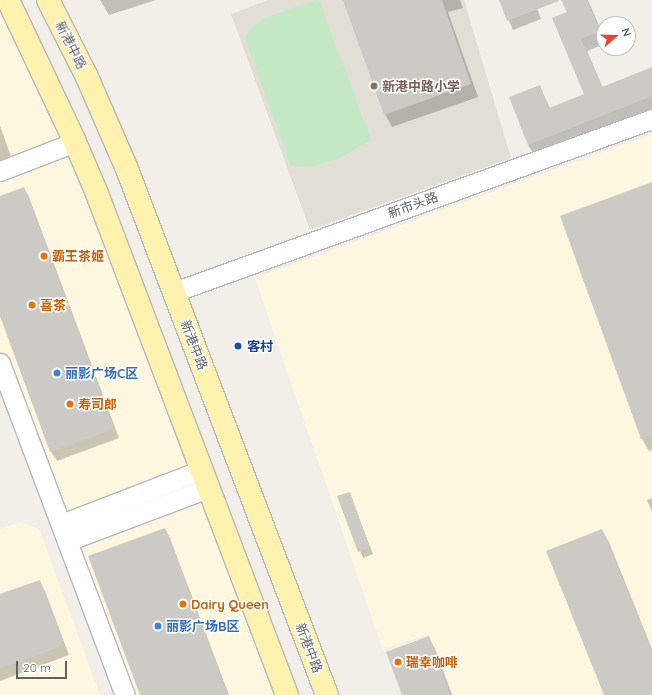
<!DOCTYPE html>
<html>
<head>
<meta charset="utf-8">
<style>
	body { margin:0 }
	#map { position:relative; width:652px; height:695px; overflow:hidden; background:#f1efe8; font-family:Quicksand,"Noto Sans SC",sans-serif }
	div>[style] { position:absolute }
	.commercial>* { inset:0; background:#fef7e0 }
	.education>* { inset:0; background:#e1ded6 }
	.green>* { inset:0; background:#c5e8c5 }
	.shadow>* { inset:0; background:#0003 }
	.building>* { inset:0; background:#cccac5 }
	.roads { filter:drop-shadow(1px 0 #b5b8bc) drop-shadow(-1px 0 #b5b8bc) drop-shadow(0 1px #b5b8bc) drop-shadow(0 -1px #b5b8bc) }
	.minor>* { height:19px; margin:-9.5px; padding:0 9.5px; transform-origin:9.5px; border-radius:9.5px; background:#fff }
	.major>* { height:22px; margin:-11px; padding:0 11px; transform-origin:11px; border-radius:11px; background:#fff2af }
	.dots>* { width:11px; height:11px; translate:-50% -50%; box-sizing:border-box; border:2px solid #fff; border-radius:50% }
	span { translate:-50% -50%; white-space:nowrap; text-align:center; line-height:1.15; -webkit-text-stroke:3px #fff; paint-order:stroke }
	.street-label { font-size:13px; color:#5f6368 }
	.education-label { font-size:13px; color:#785e54; font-weight:700 }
	.left { translate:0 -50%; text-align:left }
	.food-label { font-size:13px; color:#c56008; font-weight:700 }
	.transit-label { font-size:13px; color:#164399; font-weight:700 }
	.shop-label { font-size:13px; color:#366cbe; font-weight:700 }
	.north { position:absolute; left:596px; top:16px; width:40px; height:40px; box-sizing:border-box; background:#fff; border:1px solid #bfc1c3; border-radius:50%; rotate:70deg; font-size:11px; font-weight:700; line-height:16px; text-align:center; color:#5f6368 }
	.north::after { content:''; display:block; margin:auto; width:14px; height:18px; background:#ea4335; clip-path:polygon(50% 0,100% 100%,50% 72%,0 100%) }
	.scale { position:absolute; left:16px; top:661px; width:51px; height:18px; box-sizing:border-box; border:2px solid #5f6368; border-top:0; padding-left:5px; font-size:12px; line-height:14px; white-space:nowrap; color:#5f6368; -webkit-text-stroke:3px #fff; paint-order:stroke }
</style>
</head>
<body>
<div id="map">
	<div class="commercial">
		<i style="clip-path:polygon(0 0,87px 186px,279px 695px,119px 695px,0 362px)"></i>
		<i style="clip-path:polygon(652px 134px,652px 695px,453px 695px,429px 634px,383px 650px,255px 278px)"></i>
		<i style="clip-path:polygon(20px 522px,39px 529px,100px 695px,0 695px,0 529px)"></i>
	</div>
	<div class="education">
		<i style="clip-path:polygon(268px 0,464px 0,511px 158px,310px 230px,231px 14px)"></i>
	</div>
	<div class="green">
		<i style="clip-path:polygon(316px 0,319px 0,371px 140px,341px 157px,328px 162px,307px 167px,291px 166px,245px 38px,254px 25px,268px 17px)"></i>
	</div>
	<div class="shadow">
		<i style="clip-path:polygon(100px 0,156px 0,109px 15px)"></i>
		<i style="clip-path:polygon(344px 0,460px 0,463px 8px,448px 12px,478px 97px,392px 127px,385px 114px)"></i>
		<i style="clip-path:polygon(500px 0,534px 0,541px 19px,513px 30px)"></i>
		<i style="clip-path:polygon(562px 0,588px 0,604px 37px,604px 44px,587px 51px,603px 88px,652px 68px,652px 109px,535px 156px,528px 145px,539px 86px,550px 108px,585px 95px,568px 13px)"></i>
		<i style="clip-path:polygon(0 126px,13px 162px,0 167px)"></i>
		<i style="clip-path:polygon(652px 183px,652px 450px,649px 451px,642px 439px,561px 217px)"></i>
		<i style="clip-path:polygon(24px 188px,29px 197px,119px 438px,57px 461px,51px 452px,0 314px,0 197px)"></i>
		<i style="clip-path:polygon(349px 493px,373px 554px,363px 558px,339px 497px)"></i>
		<i style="clip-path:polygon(652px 498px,652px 512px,647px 500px)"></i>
		<i style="clip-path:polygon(165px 529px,170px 538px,229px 695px,141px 695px)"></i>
		<i style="clip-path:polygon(602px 530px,609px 542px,652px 649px,652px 695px,605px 695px)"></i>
		<i style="clip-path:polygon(39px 582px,45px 591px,69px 655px,0 681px,0 596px)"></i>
		<i style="clip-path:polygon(428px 637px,435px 649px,452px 695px,403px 695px)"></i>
	</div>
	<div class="building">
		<i style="clip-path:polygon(343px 0,442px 0,471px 84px,384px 115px)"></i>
		<i style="clip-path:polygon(499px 0,558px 0,559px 1px,507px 21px)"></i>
		<i style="clip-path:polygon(561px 0,587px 0,600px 31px,581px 39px,602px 87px,652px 67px,652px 96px,528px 145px,509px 97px,540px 85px,549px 108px,584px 94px,552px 18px,567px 12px)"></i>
		<i style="clip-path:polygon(652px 182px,652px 435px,641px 439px,560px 216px)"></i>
		<i style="clip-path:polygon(24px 187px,114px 429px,50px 452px,0 316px,0 196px)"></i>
		<i style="clip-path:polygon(350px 492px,370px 548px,358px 552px,337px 496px)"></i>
		<i style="clip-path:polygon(165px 528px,171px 542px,228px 695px,140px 695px,88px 556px)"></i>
		<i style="clip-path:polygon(602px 529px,652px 652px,652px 695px,604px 695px,546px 551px)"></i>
		<i style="clip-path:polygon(40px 580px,64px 645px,0 669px,0 594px)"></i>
		<i style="clip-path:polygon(429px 636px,450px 695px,402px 695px,386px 652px)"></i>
	</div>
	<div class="roads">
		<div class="minor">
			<i style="left:0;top:171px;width:80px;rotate:-21.1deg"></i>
			<i style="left:174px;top:292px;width:508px;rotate:-19.9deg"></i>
			<i style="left:0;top:363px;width:355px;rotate:69.4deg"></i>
			<i style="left:61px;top:524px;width:151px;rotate:-21deg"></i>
			<i style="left:67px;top:541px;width:151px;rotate:-20.6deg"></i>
		</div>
		<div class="major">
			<i style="left:8px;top:0;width:157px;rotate:64.7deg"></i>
			<i style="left:75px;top:142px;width:53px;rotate:66.8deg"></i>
			<i style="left:96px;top:191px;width:539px;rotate:69.24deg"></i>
			<i style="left:48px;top:0;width:86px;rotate:63.1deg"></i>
			<i style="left:87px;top:77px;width:100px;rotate:66.5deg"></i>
			<i style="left:127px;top:169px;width:563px;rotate:69.18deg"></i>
		</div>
	</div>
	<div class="dots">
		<i style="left:374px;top:86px;background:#8d6e63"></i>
		<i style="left:44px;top:256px;background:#e8710a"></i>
		<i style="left:32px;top:305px;background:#e8710a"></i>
		<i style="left:238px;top:346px;background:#1a4fb4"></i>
		<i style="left:57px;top:373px;background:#3f7fe0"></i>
		<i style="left:70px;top:404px;background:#e8710a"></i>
		<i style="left:183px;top:604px;background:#e8710a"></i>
		<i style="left:158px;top:626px;background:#3f7fe0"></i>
		<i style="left:398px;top:662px;background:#e8710a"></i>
	</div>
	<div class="street-label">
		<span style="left:71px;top:45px;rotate:63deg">新港中路</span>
		<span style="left:413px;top:205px;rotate:-20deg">新市头路</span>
		<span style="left:194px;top:345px;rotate:69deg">新港中路</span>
		<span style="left:309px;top:648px;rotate:69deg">新港中路</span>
	</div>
	<div class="education-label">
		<span class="left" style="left:382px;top:86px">新港中路小学</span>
	</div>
	<div class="food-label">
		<span class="left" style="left:52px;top:256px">霸王茶姬</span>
		<span class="left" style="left:40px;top:305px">喜茶</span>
		<span class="left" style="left:78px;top:404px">寿司郎</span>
		<span class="left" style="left:191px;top:604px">Dairy Queen</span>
		<span class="left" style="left:406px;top:662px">瑞幸咖啡</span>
	</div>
	<div class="transit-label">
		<span class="left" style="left:247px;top:346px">客村</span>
	</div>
	<div class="shop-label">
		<span class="left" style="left:65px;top:373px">丽影广场C区</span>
		<span class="left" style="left:166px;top:626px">丽影广场B区</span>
	</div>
	<div class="north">N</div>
	<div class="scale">20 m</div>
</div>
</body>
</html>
